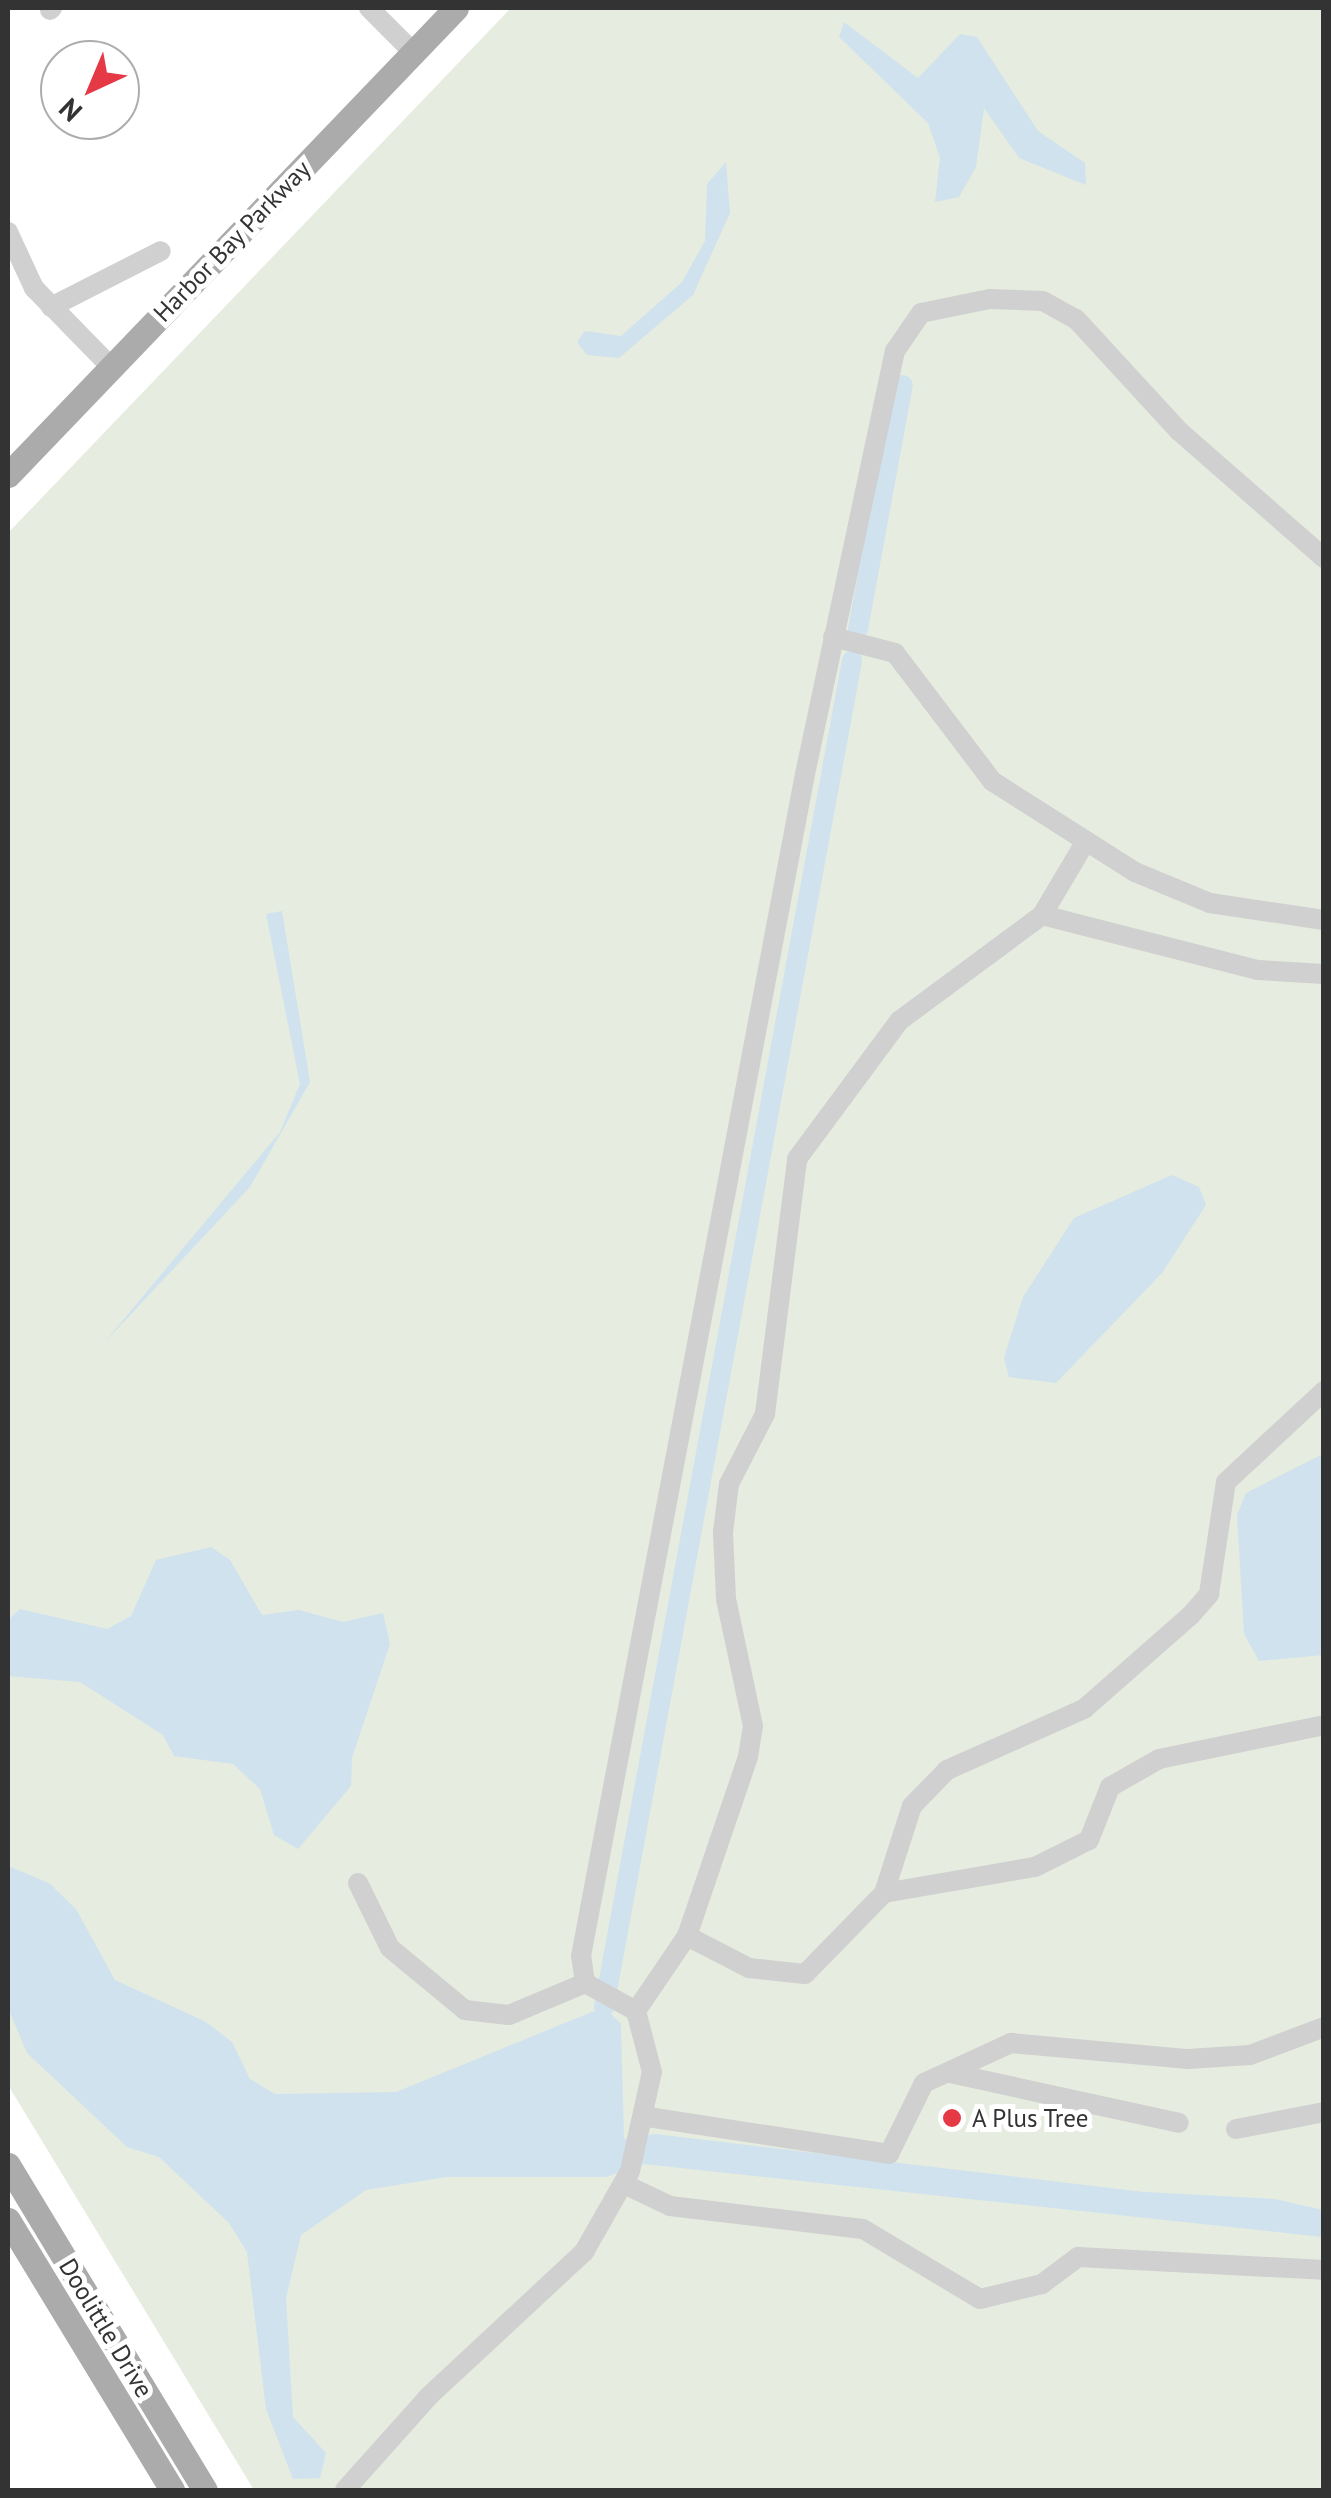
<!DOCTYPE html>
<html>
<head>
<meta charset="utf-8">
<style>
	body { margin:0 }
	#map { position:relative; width:1331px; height:2498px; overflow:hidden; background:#fff; font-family:"PT Sans",sans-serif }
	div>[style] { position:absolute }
	.green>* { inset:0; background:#e6ecdf }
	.water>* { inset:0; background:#cfe2ee }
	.canal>* { height:20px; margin:-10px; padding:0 10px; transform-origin:10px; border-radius:10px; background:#cfe2ee }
	.minor>* { height:20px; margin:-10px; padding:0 10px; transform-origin:10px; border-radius:10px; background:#d0d0d0 }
	.major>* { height:25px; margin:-12.5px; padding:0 12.5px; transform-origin:12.5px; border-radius:12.5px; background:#ababab }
	.dots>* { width:28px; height:28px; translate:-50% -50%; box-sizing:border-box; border:5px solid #fff; border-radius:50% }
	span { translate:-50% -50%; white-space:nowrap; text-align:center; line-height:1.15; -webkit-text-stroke:10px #fff; paint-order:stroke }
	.street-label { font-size:25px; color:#333 }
	.poi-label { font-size:25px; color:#333 }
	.left { translate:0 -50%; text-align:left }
	.frame { position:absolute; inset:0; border:10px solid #333; pointer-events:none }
	.north { position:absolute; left:40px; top:40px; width:100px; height:100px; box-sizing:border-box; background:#fff; border:2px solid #adadad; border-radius:50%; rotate:224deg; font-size:28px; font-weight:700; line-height:40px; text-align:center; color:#333 }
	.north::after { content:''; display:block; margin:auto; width:35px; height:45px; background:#e63946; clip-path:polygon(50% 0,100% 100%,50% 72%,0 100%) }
</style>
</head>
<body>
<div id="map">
	<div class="green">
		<i style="clip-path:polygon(511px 8px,1323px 8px,1323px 2490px,254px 2490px,8px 2085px,8px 533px)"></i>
	</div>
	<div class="water">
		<i style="clip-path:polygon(844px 22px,918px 78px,960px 34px,977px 37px,1038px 131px,1085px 163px,1086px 185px,1019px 158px,984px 108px,976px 167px,959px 197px,935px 202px,940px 158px,928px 123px,839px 37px)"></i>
		<i style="clip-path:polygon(726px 162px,730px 213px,693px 295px,619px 358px,587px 355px,577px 342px,585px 331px,621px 336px,682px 282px,705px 241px,707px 184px)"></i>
		<i style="clip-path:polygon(282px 911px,310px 1082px,250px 1187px,104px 1343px,280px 1132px,300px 1084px,266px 914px)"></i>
		<i style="clip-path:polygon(1172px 1175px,1199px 1187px,1206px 1205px,1162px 1273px,1056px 1383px,1009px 1377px,1004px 1358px,1023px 1297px,1074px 1218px)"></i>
		<i style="clip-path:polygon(1323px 1454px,1323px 1655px,1259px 1661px,1244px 1634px,1237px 1515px,1246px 1493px)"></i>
		<i style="clip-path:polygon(211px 1547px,230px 1560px,262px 1615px,299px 1610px,343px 1622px,383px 1613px,390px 1644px,352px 1758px,351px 1786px,298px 1849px,274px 1835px,260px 1789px,233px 1764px,174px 1756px,163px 1735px,80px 1682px,8px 1676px,8px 1620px,20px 1609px,107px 1629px,131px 1616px,156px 1560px)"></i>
		<i style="clip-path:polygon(8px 1866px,49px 1883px,76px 1909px,115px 1980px,206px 2022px,232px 2042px,250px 2079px,275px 2094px,396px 2092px,604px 2007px,621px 2024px,624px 2139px,655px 2134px,1144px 2192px,1275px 2199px,1323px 2210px,1323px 2237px,644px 2164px,606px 2177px,447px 2177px,366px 2190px,301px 2235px,286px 2298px,293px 2417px,326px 2453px,320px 2478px,293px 2479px,266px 2409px,247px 2252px,229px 2223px,159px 2157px,127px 2147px,27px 2053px,8px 2008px)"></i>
	</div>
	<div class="canal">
		<i style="left:858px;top:629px;width:248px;rotate:-79.6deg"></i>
		<i style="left:604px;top:2007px;width:1369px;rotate:-79.56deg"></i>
	</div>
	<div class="minor">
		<i style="left:369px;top:8px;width:62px;rotate:45deg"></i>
		<i style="left:50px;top:10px;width:3px;rotate:-45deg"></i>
		<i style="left:8px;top:232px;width:62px;rotate:65.1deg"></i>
		<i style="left:34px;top:288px;width:110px;rotate:45.7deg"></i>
		<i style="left:51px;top:307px;width:123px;rotate:-27deg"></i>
		<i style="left:833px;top:637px;width:64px;rotate:14.5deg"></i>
		<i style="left:895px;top:653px;width:161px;rotate:52.8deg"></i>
		<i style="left:992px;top:781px;width:169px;rotate:32.5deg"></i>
		<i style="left:1135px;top:872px;width:81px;rotate:22.5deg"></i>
		<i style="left:1210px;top:903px;width:115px;rotate:8.5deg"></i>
		<i style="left:1086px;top:841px;width:86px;rotate:120.7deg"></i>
		<i style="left:1042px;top:915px;width:223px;rotate:14.3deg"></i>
		<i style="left:1258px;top:970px;width:66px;rotate:3.5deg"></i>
		<i style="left:358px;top:1883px;width:72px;rotate:63.8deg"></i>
		<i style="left:390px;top:1948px;width:97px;rotate:39.6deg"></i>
		<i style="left:465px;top:2010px;width:44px;rotate:6.5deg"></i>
		<i style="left:509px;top:2015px;width:82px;rotate:-22.8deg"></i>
		<i style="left:884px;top:1893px;width:153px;rotate:-9.8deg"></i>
		<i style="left:1035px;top:1867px;width:60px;rotate:-26.6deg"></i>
		<i style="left:1089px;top:1840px;width:57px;rotate:-68.4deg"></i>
		<i style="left:1110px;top:1787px;width:56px;rotate:-29.7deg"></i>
		<i style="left:1159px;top:1759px;width:168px;rotate:-11.6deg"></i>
		<i style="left:687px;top:1936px;width:70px;rotate:27.3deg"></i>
		<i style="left:749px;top:1968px;width:56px;rotate:6.1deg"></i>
		<i style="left:805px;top:1974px;width:113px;rotate:-45.7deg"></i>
		<i style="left:884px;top:1893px;width:91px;rotate:-72.2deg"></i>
		<i style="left:912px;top:1806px;width:50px;rotate:-45.8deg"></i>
		<i style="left:947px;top:1770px;width:150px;rotate:-24deg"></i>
		<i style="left:1084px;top:1709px;width:142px;rotate:-41.3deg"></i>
		<i style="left:1191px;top:1615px;width:28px;rotate:-49deg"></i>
		<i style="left:1209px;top:1594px;width:113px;rotate:-81.4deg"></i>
		<i style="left:1226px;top:1482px;width:134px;rotate:-42.9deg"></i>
		<i style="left:585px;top:1983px;width:27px;rotate:-98deg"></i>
		<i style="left:581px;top:1956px;width:1203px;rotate:-79.27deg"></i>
		<i style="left:805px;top:774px;width:432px;rotate:-78deg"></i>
		<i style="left:895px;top:351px;width:46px;rotate:-55.6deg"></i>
		<i style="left:921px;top:313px;width:70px;rotate:-11.5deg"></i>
		<i style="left:990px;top:299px;width:53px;rotate:2.2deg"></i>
		<i style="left:1043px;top:301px;width:38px;rotate:29deg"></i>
		<i style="left:1076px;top:319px;width:152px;rotate:47.4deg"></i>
		<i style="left:1179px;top:431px;width:193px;rotate:41.2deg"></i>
		<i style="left:636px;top:2011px;width:91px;rotate:-55.8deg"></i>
		<i style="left:687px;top:1936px;width:189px;rotate:-71.2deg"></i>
		<i style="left:748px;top:1757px;width:31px;rotate:-81deg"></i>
		<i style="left:753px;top:1726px;width:130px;rotate:-102deg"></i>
		<i style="left:726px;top:1599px;width:67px;rotate:-92.6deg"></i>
		<i style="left:723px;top:1532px;width:48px;rotate:-82.9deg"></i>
		<i style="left:729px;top:1484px;width:79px;rotate:-62.8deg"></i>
		<i style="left:765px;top:1414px;width:257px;rotate:-82.8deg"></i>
		<i style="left:797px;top:1159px;width:172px;rotate:-53.5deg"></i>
		<i style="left:899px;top:1021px;width:178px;rotate:-36.5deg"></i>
		<i style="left:950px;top:2073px;width:234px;rotate:12.3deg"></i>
		<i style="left:648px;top:2117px;width:244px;rotate:8.7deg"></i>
		<i style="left:889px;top:2154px;width:79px;rotate:-63.8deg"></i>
		<i style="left:924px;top:2083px;width:96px;rotate:-24.7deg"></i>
		<i style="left:1011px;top:2043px;width:178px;rotate:5.2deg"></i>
		<i style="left:1188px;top:2059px;width:62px;rotate:-3.7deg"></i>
		<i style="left:1250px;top:2055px;width:79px;rotate:-20.7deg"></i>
		<i style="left:1236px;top:2129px;width:90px;rotate:-10.9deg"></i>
		<i style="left:624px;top:2184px;width:51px;rotate:25.6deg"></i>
		<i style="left:670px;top:2206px;width:194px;rotate:6.8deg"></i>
		<i style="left:863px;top:2229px;width:136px;rotate:30.9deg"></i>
		<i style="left:980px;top:2299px;width:64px;rotate:-13.6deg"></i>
		<i style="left:1042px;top:2284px;width:45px;rotate:-36.9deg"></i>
		<i style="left:1078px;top:2257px;width:246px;rotate:3deg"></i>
		<i style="left:345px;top:2490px;width:126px;rotate:-48.2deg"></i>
		<i style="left:429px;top:2396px;width:212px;rotate:-42.9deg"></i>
		<i style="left:584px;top:2252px;width:93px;rotate:-60.4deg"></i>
		<i style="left:630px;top:2171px;width:101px;rotate:-77.5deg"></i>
		<i style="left:652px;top:2072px;width:63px;rotate:-104.7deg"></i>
		<i style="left:636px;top:2011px;width:58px;rotate:-151.2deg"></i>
	</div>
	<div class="major">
		<i style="left:8px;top:475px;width:647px;rotate:-46.19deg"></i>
		<i style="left:8px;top:2165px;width:380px;rotate:58.8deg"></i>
		<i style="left:8px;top:2220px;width:316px;rotate:58.7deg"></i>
	</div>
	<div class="dots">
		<i style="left:952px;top:2118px;background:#e63946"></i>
	</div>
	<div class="street-label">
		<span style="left:232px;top:241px;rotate:-46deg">Harbor Bay Parkway</span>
		<span style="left:106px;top:2328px;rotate:59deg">Doolittle Drive</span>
	</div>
	<div class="poi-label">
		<span class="left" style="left:972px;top:2118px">A Plus Tree</span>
	</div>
	<div class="frame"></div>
	<div class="north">N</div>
</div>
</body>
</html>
